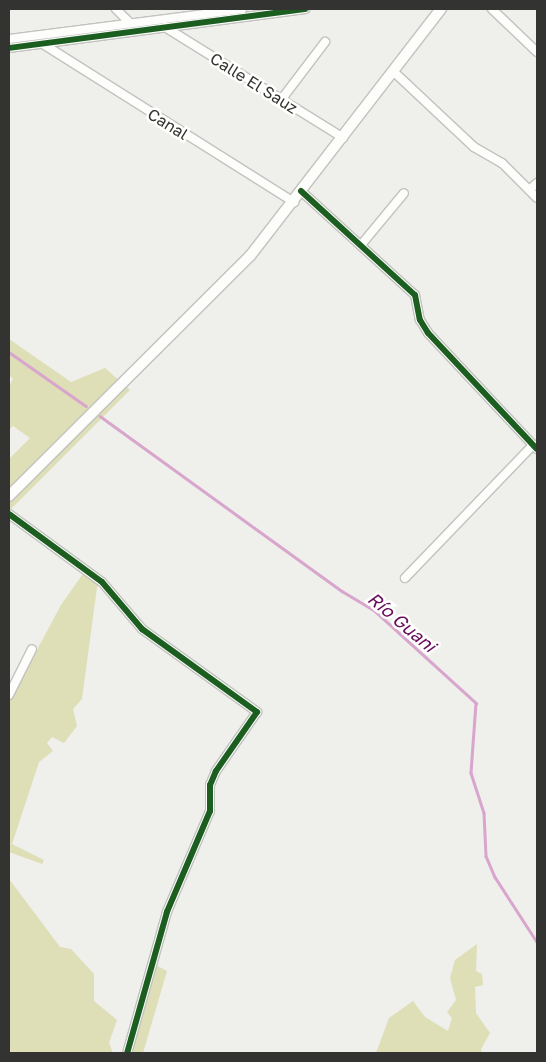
<!DOCTYPE html>
<html>
<head>
<meta charset="utf-8">
<style>
	body { margin:0 }
	#map { position:relative; width:546px; height:1062px; overflow:hidden; background:#efefeb; font-family:"Golos Text",sans-serif }
	div>[style] { position:absolute }
	.green>* { inset:0; background:#dedeb7 }
	.stream>* { height:2.5px; margin:-1.25px; padding:0 1.25px; transform-origin:1.25px; border-radius:1.25px; background:#d8a5cd }
	.roads { filter:drop-shadow(1px 0 #c2c2bf) drop-shadow(-1px 0 #c2c2bf) drop-shadow(0 1px #c2c2bf) drop-shadow(0 -1px #c2c2bf) }
	.street>* { height:8px; margin:-4px; padding:0 4px; transform-origin:4px; border-radius:4px; background:#fdfdfc }
	.secondary>* { height:10px; margin:-5px; padding:0 5px; transform-origin:5px; border-radius:5px; background:#fdfdfc }
	.cycleway>* { height:6px; margin:-3px; padding:0 3px; transform-origin:3px; border-radius:3px; background:#1b5e20 }
	span { translate:-50% -50%; white-space:nowrap; text-align:center; line-height:1.15; -webkit-text-stroke:5px #fffffe; paint-order:stroke }
	.street-label { font-size:16px; color:#333431 }
	.water-label { font-size:18px; color:#650b5a; font-style:italic }
	.frame { position:absolute; inset:0; border:10px solid #333431; pointer-events:none }
</style>
</head>
<body>
<div id="map">
	<div class="green">
		<i style="clip-path:polygon(9px 339px,71px 382px,105px 368px,130px 390px,9px 511px,9px 459px,30px 438px,13px 426px,9px 430px,9px 386px,13px 379px,9px 375px)"></i>
		<i style="clip-path:polygon(85px 571px,102px 582px,97px 587px,82px 699px,73px 709px,77px 726px,64px 743px,52px 737px,47px 743px,53px 751px,39px 762px,12px 844px,44px 860px,42px 864px,9px 852px,9px 702px,61px 605px)"></i>
		<i style="clip-path:polygon(9px 879px,60px 947px,71px 949px,94px 974px,94px 1001px,117px 1020px,109px 1043px,113px 1053px,9px 1053px)"></i>
		<i style="clip-path:polygon(477px 944px,476px 971px,482px 974px,483px 985px,475px 987px,476px 1013px,490px 1033px,481px 1049px,482px 1053px,376px 1053px,389px 1018px,413px 1001px,425px 1017px,448px 1031px,452px 1018px,447px 1012px,456px 1000px,450px 978px,455px 960px)"></i>
		<i style="clip-path:polygon(150px 962px,167px 971px,143px 1053px,122px 1053px)"></i>
	</div>
	<div class="stream">
		<i style="left:9px;top:352px;width:94px;rotate:35deg"></i>
		<i style="left:100px;top:416px;width:299px;rotate:35.9deg"></i>
		<i style="left:342px;top:591px;width:39px;rotate:31deg"></i>
		<i style="left:375px;top:611px;width:137px;rotate:42.3deg"></i>
		<i style="left:476px;top:703px;width:70px;rotate:94.1deg"></i>
		<i style="left:471px;top:773px;width:42px;rotate:72deg"></i>
		<i style="left:484px;top:813px;width:43px;rotate:87.3deg"></i>
		<i style="left:486px;top:856px;width:23px;rotate:67deg"></i>
		<i style="left:495px;top:877px;width:77px;rotate:57.1deg"></i>
	</div>
	<div class="roads">
		<div class="street">
			<i style="left:116px;top:9px;width:20px;rotate:45deg"></i>
			<i style="left:492px;top:9px;width:62px;rotate:43.7deg"></i>
			<i style="left:165px;top:27px;width:210px;rotate:31.9deg"></i>
			<i style="left:9px;top:39px;width:235px;rotate:-7.3deg"></i>
			<i style="left:43px;top:44px;width:297px;rotate:32.2deg"></i>
			<i style="left:9px;top:48px;width:299px;rotate:-7.5deg"></i>
			<i style="left:393px;top:71px;width:111px;rotate:43.2deg"></i>
			<i style="left:474px;top:147px;width:32px;rotate:30deg"></i>
			<i style="left:502px;top:163px;width:49px;rotate:45deg"></i>
			<i style="left:281px;top:100px;width:73px;rotate:-52.8deg"></i>
			<i style="left:529px;top:190px;width:11px;rotate:-41deg"></i>
			<i style="left:301px;top:191px;width:154px;rotate:42.4deg"></i>
			<i style="left:415px;top:295px;width:25px;rotate:79deg"></i>
			<i style="left:420px;top:320px;width:15px;rotate:58deg"></i>
			<i style="left:428px;top:333px;width:159px;rotate:46.8deg"></i>
			<i style="left:361px;top:245px;width:67px;rotate:-50.4deg"></i>
			<i style="left:9px;top:514px;width:115px;rotate:36.2deg"></i>
			<i style="left:102px;top:582px;width:62px;rotate:49.6deg"></i>
			<i style="left:142px;top:629px;width:142px;rotate:35.8deg"></i>
			<i style="left:257px;top:712px;width:72px;rotate:124.8deg"></i>
			<i style="left:216px;top:771px;width:15px;rotate:113deg"></i>
			<i style="left:210px;top:785px;width:26px;rotate:90deg"></i>
			<i style="left:210px;top:811px;width:110px;rotate:113.1deg"></i>
			<i style="left:167px;top:912px;width:147px;rotate:105.8deg"></i>
			<i style="left:405px;top:578px;width:185px;rotate:-46.1deg"></i>
			<i style="left:9px;top:695px;width:51px;rotate:-63.4deg"></i>
		</div>
		<div class="secondary">
			<i style="left:9px;top:496px;width:340px;rotate:-44.9deg"></i>
			<i style="left:250px;top:256px;width:312px;rotate:-52.3deg"></i>
		</div>
	</div>
	<div class="cycleway">
		<i style="left:9px;top:48px;width:299px;rotate:-7.5deg"></i>
		<i style="left:301px;top:191px;width:154px;rotate:42.4deg"></i>
		<i style="left:415px;top:295px;width:25px;rotate:79deg"></i>
		<i style="left:420px;top:320px;width:15px;rotate:58deg"></i>
		<i style="left:428px;top:333px;width:159px;rotate:46.8deg"></i>
		<i style="left:9px;top:514px;width:115px;rotate:36.2deg"></i>
		<i style="left:102px;top:582px;width:62px;rotate:49.6deg"></i>
		<i style="left:142px;top:629px;width:142px;rotate:35.8deg"></i>
		<i style="left:257px;top:712px;width:72px;rotate:124.8deg"></i>
		<i style="left:216px;top:771px;width:15px;rotate:113deg"></i>
		<i style="left:210px;top:785px;width:26px;rotate:90deg"></i>
		<i style="left:210px;top:811px;width:110px;rotate:113.1deg"></i>
		<i style="left:167px;top:912px;width:147px;rotate:105.8deg"></i>
	</div>
	<div class="street-label">
		<span style="left:254px;top:83px;rotate:32deg">Calle El Sauz</span>
		<span style="left:168px;top:124px;rotate:32deg">Canal</span>
	</div>
	<div class="water-label">
		<span style="left:402px;top:622px;rotate:40deg">Río Guani</span>
	</div>
	<div class="frame"></div>
</div>
</body>
</html>
